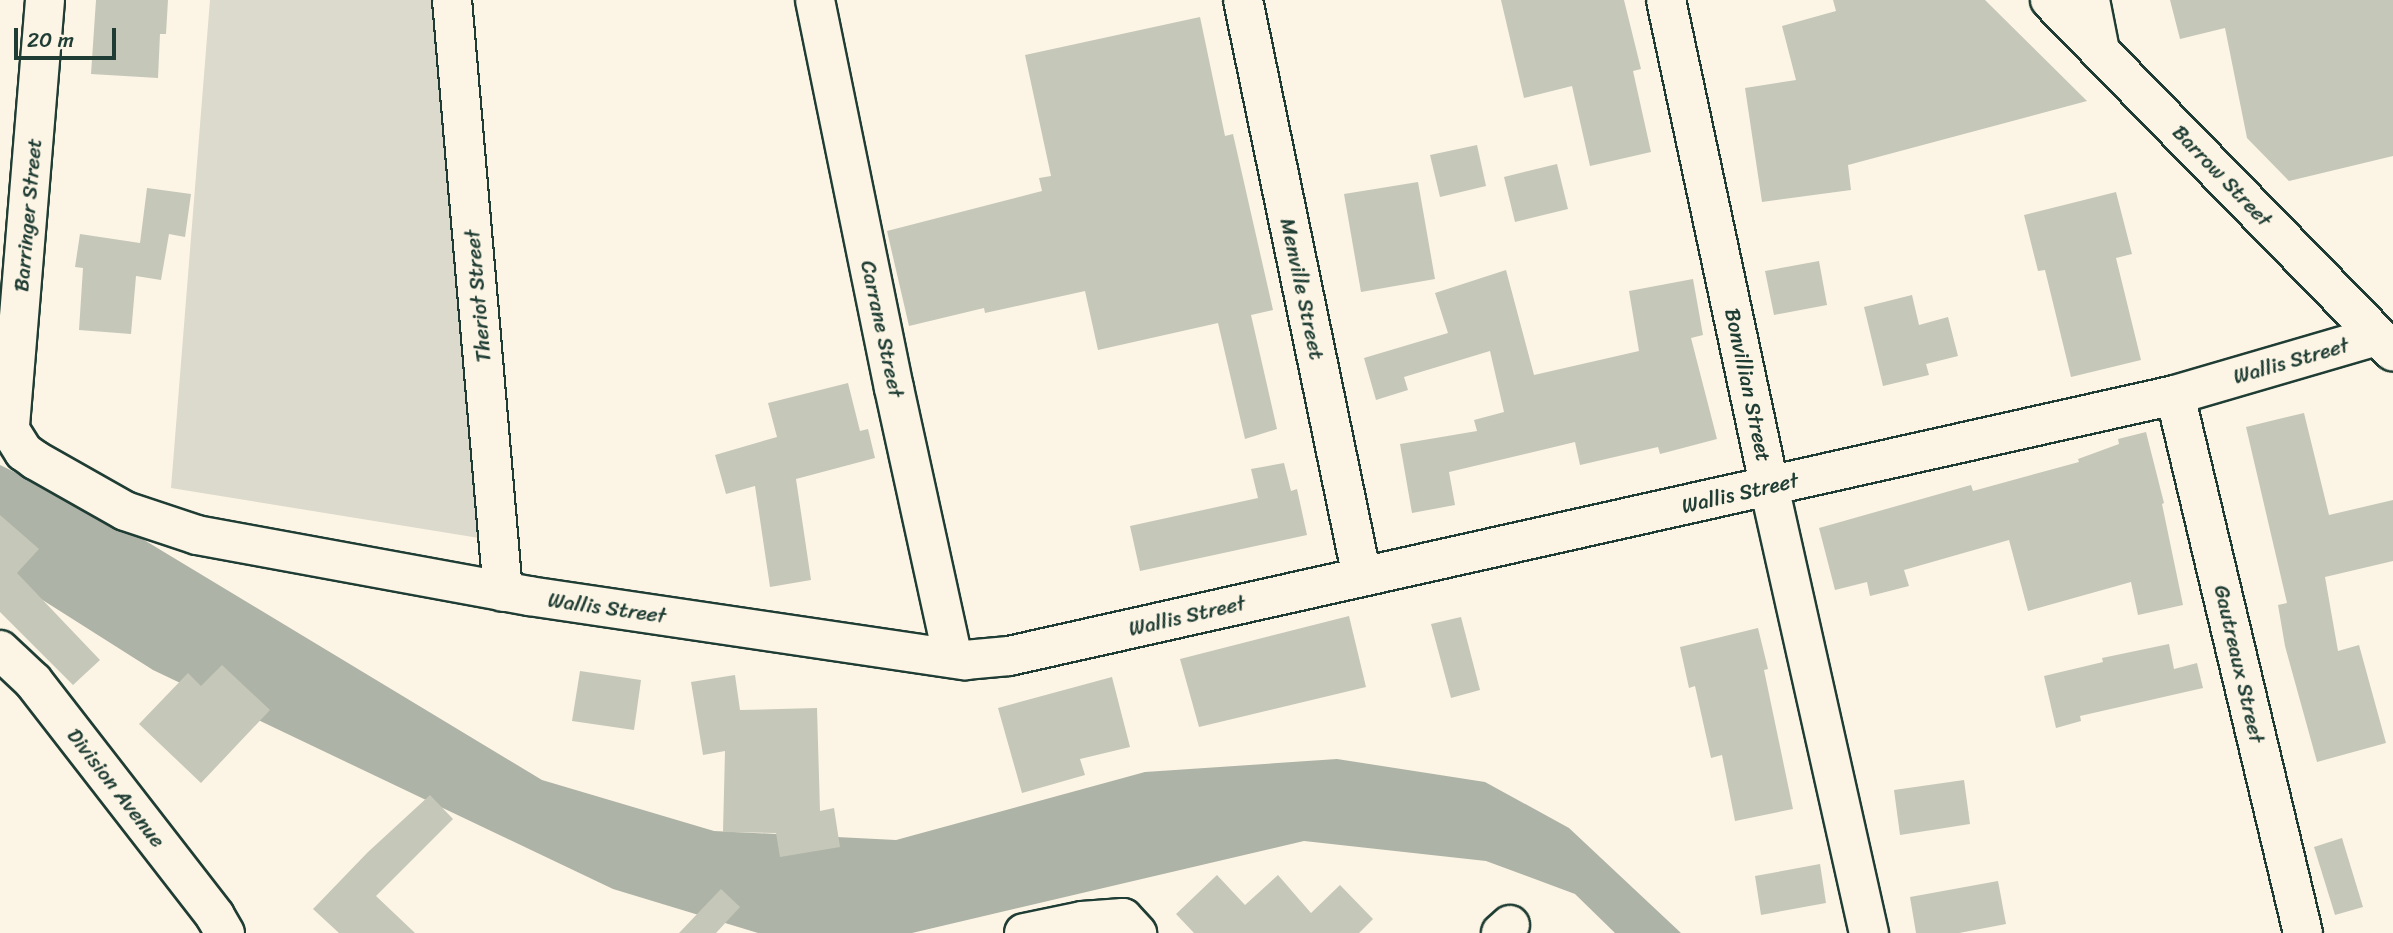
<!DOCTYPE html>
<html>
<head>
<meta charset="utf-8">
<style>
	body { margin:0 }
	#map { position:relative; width:2393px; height:933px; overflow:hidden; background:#fcf5e5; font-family:Sriracha,sans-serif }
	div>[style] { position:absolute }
	.green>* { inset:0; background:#dcdacc }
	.water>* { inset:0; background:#aeb3a7 }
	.building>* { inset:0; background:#c5c7b9 }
	.roads { filter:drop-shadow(2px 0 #1f3d34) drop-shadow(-2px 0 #1f3d34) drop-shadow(0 2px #1f3d34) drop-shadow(0 -2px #1f3d34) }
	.minor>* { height:38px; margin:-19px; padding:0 19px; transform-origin:19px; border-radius:19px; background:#fcf5e5 }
	.major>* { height:38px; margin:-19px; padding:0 19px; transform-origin:19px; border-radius:19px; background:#fcf5e5 }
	span { translate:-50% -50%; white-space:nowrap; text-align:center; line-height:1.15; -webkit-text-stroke:6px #fcf5e5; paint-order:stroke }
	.street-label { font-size:21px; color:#1f3d34 }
	.scale { position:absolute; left:14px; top:28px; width:102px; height:32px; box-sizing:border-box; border:4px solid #1f3d34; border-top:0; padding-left:9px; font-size:21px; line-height:24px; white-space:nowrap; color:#1f3d34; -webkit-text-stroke:5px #fcf5e5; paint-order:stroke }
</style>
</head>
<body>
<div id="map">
	<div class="green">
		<i style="clip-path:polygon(210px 0,439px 0,479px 538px,171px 488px)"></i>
	</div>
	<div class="water">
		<i style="clip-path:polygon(0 465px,101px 514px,542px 780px,714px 831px,896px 840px,1145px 772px,1337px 759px,1485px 782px,1569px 828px,1681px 933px,1615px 933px,1575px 894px,1486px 861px,1304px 841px,912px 933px,758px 933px,613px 889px,153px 670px,0 573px)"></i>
	</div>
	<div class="building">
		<i style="clip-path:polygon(96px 0,168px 0,166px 34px,160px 34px,158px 78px,91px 74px)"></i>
		<i style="clip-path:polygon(1501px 0,1624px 0,1641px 69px,1633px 71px,1651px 152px,1590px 166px,1572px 86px,1524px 98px)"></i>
		<i style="clip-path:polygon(1833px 0,1985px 0,2087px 101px,1848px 165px,1851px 190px,1762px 202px,1745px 88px,1796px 80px,1782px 26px,1836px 11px)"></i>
		<i style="clip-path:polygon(2170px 0,2393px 0,2393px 156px,2289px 181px,2247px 138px,2225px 28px,2180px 39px)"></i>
		<i style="clip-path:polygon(1200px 17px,1225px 136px,1233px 134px,1273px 310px,1251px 315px,1277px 429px,1245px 439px,1218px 323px,1098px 350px,1085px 291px,985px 313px,984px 308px,909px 326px,887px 231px,1042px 191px,1039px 178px,1051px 176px,1025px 55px)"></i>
		<i style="clip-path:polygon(1477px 145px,1486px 186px,1440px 197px,1430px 155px)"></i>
		<i style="clip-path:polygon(1557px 164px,1568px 209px,1515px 222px,1504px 177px)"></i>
		<i style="clip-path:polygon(1418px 182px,1435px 279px,1361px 292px,1344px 194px)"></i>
		<i style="clip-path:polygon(147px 188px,191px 194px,185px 237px,169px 234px,161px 280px,136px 276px,131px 334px,79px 330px,83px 268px,75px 267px,80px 234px,140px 243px)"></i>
		<i style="clip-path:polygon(2116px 192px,2132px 254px,2116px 258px,2141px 360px,2071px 377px,2045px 270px,2038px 271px,2024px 215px)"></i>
		<i style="clip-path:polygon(1819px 261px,1827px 305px,1774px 315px,1765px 271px)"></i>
		<i style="clip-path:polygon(1506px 270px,1534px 375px,1639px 351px,1629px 291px,1693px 279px,1703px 335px,1691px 338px,1717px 439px,1660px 454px,1658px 447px,1580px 465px,1575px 442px,1449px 472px,1455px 505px,1412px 513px,1400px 444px,1477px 431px,1474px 420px,1504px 412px,1490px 351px,1404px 377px,1408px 390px,1376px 400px,1364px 358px,1448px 333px,1435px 293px)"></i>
		<i style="clip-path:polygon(1912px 295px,1919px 325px,1948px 317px,1958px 356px,1926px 364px,1929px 375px,1883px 386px,1864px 307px)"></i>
		<i style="clip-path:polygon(848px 383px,860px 431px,868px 429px,875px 458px,796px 479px,811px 580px,770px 587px,755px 486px,726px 494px,715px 455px,777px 437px,768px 403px)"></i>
		<i style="clip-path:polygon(2304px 413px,2329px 515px,2393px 500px,2393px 561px,2325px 577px,2338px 651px,2359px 645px,2386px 743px,2317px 762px,2285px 646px,2278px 605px,2287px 603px,2246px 427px)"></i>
		<i style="clip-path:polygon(2146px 432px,2164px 503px,2162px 504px,2183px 605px,2138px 615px,2131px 582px,2028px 611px,2009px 540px,1904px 570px,1909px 586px,1870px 596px,1867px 582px,1835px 590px,1819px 528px,1971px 485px,1973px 491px,2079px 462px,2078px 459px,2119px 444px,2118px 439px)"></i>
		<i style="clip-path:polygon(1284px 463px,1291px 491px,1297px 489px,1307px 535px,1140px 571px,1130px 526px,1258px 498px,1251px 469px)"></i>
		<i style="clip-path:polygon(0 515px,39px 549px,17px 573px,100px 660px,73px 685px,0 612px)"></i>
		<i style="clip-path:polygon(1349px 616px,1366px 687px,1199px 727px,1180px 659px)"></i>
		<i style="clip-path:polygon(1461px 617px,1480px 690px,1451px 698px,1431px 624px)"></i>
		<i style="clip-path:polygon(1758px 628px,1768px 669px,1764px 670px,1793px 809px,1735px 821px,1722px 755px,1711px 758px,1695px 686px,1689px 688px,1680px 647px)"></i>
		<i style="clip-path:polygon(2169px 644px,2174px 669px,2197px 663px,2203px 688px,2080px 716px,2081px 721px,2056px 728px,2044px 676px,2103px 662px,2102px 658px)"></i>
		<i style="clip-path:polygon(222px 665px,270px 710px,201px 783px,139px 724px,188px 673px,201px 686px)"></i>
		<i style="clip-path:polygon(580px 671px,641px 680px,634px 730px,572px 721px)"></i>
		<i style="clip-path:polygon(735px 675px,740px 710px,817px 708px,820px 811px,834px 808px,840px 847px,780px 857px,776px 833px,723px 832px,725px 751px,703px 755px,691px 682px)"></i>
		<i style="clip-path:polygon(1112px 677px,1130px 747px,1080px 759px,1085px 775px,1022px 793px,998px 708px)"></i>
		<i style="clip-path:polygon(1964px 780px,1970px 824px,1900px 835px,1894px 790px)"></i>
		<i style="clip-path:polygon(430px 795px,453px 819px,376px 896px,415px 933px,339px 933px,313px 909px,368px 852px)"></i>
		<i style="clip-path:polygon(2342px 838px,2363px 907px,2335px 915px,2314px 847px)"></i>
		<i style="clip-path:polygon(1820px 864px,1826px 903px,1761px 915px,1755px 876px)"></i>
		<i style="clip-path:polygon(1217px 875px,1245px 905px,1278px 875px,1311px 913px,1340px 885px,1373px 919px,1359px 933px,1194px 933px,1176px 914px)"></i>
		<i style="clip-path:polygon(1998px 881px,2006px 924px,1959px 933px,1916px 933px,1910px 897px)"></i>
		<i style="clip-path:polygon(721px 889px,740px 907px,716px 933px,679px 933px)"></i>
	</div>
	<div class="roads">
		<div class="minor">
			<i style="left:45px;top:0;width:431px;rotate:94.7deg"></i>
			<i style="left:10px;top:430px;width:26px;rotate:58deg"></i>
			<i style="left:24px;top:452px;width:14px;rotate:36deg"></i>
			<i style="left:35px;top:460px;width:103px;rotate:29.5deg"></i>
			<i style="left:125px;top:511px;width:76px;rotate:18.4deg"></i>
			<i style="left:197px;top:535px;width:338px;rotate:10.4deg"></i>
			<i style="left:529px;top:596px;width:441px;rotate:8.4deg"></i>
			<i style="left:965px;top:660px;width:44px;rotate:-5.2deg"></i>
			<i style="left:1009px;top:656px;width:1195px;rotate:-12.62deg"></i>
			<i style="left:2175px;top:395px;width:210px;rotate:-16.3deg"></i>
			<i style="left:452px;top:0;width:594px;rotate:85.08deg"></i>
			<i style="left:815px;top:0;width:396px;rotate:78.5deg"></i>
			<i style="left:894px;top:388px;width:276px;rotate:77.7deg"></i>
			<i style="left:1243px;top:0;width:589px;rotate:78.35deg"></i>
			<i style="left:1666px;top:0;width:497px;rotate:78deg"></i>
			<i style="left:1769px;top:486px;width:458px;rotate:77.4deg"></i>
			<i style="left:2090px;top:0;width:52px;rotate:78.9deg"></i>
			<i style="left:2175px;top:395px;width:553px;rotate:76.62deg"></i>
			<i style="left:0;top:650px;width:45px;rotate:43.2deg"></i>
			<i style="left:33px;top:681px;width:297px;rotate:52.2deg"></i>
			<i style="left:215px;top:916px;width:20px;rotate:60deg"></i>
			<i style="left:1024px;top:933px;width:59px;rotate:-11.7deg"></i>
			<i style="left:1082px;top:921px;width:41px;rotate:-4.2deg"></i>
			<i style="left:1123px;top:918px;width:21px;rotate:47deg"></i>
			<i style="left:1501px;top:933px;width:12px;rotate:-42deg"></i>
		</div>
		<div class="major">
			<i style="left:2050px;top:0;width:491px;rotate:45.7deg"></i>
		</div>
	</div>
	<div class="street-label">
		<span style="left:2222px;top:176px;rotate:46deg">Barrow Street</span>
		<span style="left:28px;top:215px;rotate:-85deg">Barringer Street</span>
		<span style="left:1302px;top:289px;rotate:78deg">Menville Street</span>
		<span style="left:478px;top:296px;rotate:-95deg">Theriot Street</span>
		<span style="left:882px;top:329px;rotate:78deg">Carrane Street</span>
		<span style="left:2291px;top:361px;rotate:-16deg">Wallis Street</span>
		<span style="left:1748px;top:385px;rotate:78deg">Bonvillian Street</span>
		<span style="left:1740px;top:493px;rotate:-13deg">Wallis Street</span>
		<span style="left:607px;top:608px;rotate:8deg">Wallis Street</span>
		<span style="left:1187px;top:616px;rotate:-13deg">Wallis Street</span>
		<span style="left:2239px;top:664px;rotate:77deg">Gautreaux Street</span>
		<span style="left:116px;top:788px;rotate:52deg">Division Avenue</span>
	</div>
	<div class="scale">20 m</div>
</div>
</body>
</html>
